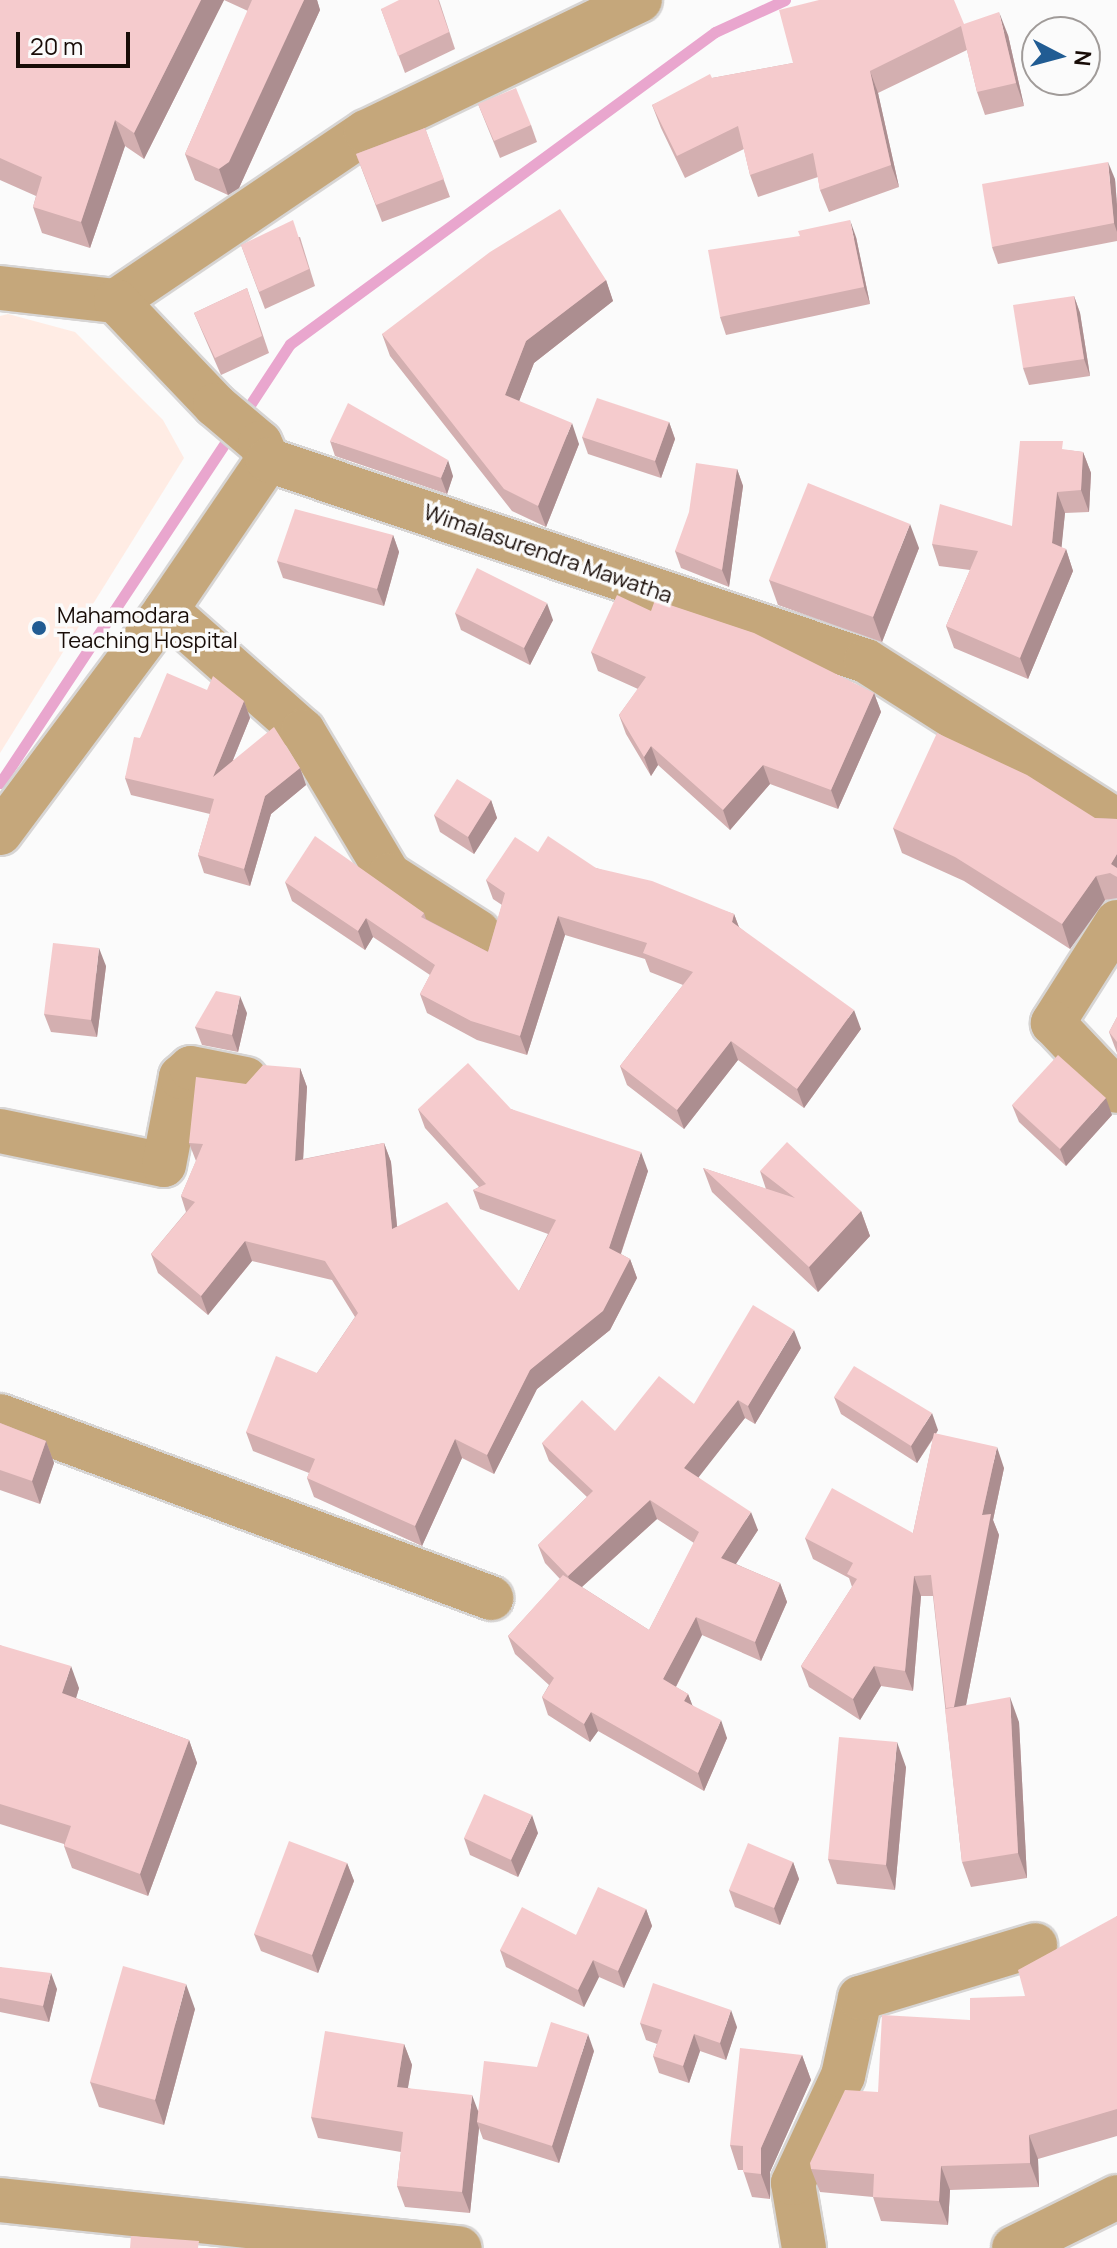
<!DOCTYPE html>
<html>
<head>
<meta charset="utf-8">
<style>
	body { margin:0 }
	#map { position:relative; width:1117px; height:2248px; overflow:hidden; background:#fbfbfb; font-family:Manrope,sans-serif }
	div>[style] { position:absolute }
	.built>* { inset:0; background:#ffece4 }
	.stream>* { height:11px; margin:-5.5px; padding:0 5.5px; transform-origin:5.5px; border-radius:5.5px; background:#e9a6ce }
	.roads { filter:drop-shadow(2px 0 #d7d5d4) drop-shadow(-2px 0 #d7d5d4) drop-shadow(0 2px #d7d5d4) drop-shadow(0 -2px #d7d5d4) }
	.minor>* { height:44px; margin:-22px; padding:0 22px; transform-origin:22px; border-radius:22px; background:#c5a77b }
	.tertiary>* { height:44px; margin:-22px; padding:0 22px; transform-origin:22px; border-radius:22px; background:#c5a77b }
	.wall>* { inset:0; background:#d3afb0 }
	.shaded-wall>* { inset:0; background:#ac8e90 }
	.building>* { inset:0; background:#f5cbcd }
	.dots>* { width:22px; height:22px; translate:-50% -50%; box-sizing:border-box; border:4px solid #fbfbfb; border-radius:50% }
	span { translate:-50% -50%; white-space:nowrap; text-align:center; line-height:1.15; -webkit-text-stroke:7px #fbfbfb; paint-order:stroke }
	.street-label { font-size:22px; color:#180c07 }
	.poi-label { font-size:22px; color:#180c07 }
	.left { translate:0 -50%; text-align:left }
	.north { position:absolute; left:1021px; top:16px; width:80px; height:80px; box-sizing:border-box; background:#fbfbfb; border:2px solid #a09b99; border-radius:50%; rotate:96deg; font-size:22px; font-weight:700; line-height:32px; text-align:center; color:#180c07 }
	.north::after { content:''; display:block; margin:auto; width:28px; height:36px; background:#215c93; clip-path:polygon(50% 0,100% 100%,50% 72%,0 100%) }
	.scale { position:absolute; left:16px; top:32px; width:114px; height:36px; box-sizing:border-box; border:4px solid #180c07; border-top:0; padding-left:10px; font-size:24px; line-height:28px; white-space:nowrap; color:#180c07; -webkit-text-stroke:6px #fbfbfb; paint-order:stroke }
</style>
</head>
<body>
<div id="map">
	<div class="built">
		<i style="clip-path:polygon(8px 314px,75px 332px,163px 420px,184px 458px,0 753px,0 316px)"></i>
	</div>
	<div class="stream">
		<i style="left:242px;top:417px;width:87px;rotate:-56.7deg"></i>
		<i style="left:290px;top:344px;width:527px;rotate:-36.28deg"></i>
		<i style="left:715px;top:32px;width:77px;rotate:-24.6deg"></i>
		<i style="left:0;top:783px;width:422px;rotate:-56.5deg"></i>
	</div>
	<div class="roads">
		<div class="minor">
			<i style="left:116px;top:301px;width:302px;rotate:-34.1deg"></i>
			<i style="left:366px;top:132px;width:304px;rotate:-25.7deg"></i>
			<i style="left:166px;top:610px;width:183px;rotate:41.5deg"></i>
			<i style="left:303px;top:731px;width:168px;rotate:59.2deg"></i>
			<i style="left:389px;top:875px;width:106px;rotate:32.6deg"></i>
			<i style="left:0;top:833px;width:278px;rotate:-53.3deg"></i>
			<i style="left:166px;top:610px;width:181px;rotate:-55.8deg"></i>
			<i style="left:1117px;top:922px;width:120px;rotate:122.4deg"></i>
			<i style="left:1053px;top:1023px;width:93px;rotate:46.7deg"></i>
			<i style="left:0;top:1131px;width:167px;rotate:11.7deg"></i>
			<i style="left:164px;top:1165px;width:90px;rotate:-79.1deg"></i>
			<i style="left:181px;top:1077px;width:13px;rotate:-42deg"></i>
			<i style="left:191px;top:1068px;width:56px;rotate:11.3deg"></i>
			<i style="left:0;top:1416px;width:524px;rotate:20.34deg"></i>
			<i style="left:804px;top:2248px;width:66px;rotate:-99.6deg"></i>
			<i style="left:793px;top:2183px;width:118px;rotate:-65deg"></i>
			<i style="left:843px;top:2076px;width:80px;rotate:-77.7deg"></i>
			<i style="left:860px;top:1998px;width:183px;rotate:-16.8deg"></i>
		</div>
		<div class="tertiary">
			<i style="left:0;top:288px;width:117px;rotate:6.4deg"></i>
			<i style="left:116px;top:301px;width:144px;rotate:46.4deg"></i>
			<i style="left:215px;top:405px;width:59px;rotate:40.2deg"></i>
			<i style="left:260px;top:443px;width:19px;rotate:65deg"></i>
			<i style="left:268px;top:460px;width:631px;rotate:18.58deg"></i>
			<i style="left:866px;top:661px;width:298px;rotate:32.5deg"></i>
			<i style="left:0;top:2200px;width:462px;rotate:6deg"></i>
			<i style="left:1014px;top:2248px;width:115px;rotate:-26.3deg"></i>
		</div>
	</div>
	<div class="wall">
		<i style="clip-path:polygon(0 0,317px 0,320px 10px,239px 188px,228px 195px,195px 180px,185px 154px,248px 11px,224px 0,144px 159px,125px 146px,90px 248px,42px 233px,33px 207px,36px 196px,0 180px)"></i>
		<i style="clip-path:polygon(439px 0,455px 49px,405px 73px,381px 9px)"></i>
		<i style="clip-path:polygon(964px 24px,1008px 35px,1024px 106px,985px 115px,977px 92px,967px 50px,878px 93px,899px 187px,829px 212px,820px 190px,818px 177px,758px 197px,750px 175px,744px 149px,685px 178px,661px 128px,652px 105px,712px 78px,793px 63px)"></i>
		<i style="clip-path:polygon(478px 104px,531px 125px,537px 142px,500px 158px)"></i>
		<i style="clip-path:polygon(425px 128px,450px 197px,382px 222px,356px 154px)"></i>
		<i style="clip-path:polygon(1115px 179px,1117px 206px,1117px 241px,998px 264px,992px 247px)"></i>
		<i style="clip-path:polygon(300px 237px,315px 286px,265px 309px,241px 245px)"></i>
		<i style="clip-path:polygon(856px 237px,870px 304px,726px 335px,720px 317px)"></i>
		<i style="clip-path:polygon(606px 280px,613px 301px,534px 363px,519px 401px,579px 444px,546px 527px,512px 511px,390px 356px,382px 334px)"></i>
		<i style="clip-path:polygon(247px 288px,269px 353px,221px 375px,194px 313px)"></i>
		<i style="clip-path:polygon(1074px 296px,1080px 313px,1090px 376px,1029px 385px,1023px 368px)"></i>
		<i style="clip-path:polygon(669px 422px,675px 439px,661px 478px,588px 454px,582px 437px)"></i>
		<i style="clip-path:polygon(330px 441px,453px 476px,447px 494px,335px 456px)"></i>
		<i style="clip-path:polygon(1066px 450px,1083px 452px,1091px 473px,1089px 512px,1065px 513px,1061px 548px,1066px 549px,1073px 571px,1028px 679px,954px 648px,946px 626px,970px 570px,939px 566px,932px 544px,1012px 526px)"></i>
		<i style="clip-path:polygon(737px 469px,743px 486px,729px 587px,681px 568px,675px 551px)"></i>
		<i style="clip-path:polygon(393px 535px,399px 552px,384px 606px,283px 578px,277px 561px)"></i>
		<i style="clip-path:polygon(919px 548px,882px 642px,778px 605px,769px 580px)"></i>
		<i style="clip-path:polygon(651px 611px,874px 693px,881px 712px,838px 809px,770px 784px,730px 830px,658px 765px,651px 776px,626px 734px,619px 715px,638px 689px,598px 671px,591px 652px)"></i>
		<i style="clip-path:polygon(455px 613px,553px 620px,530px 665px,461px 630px)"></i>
		<i style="clip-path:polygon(207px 690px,244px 701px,250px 718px,233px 760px,300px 768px,306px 785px,271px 814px,250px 886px,204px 873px,198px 855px,210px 814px,131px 795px,125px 778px,140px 738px)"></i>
		<i style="clip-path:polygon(491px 800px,497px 818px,474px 854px,440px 832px,434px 815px)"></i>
		<i style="clip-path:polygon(1095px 818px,1117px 819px,1117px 898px,1105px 900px,1070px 949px,964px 881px,902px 853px,893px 828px)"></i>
		<i style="clip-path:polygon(538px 852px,596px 868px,734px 914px,739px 927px,861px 1029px,804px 1108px,738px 1060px,684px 1129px,627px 1085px,620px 1066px,683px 985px,650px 972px,645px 959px,565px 935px,527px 1055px,477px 1040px,427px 1013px,420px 994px,430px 975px,373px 937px,365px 950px,292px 901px,285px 882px,424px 913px,426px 919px,488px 952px,502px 905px,493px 899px,486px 880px)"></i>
		<i style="clip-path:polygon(106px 966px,97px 1037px,51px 1032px,44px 1014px)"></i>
		<i style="clip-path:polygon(247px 1013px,238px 1052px,202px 1045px,195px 1027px)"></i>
		<i style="clip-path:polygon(1117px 1017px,1117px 1053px,1109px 1032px)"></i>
		<i style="clip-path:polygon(300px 1068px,307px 1087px,303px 1159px,384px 1143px,391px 1162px,397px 1226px,519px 1291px,548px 1234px,480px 1209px,473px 1190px,479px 1187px,425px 1128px,418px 1109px,511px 1109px,648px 1171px,621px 1254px,630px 1259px,637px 1278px,610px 1330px,537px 1389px,494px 1474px,462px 1458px,422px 1546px,314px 1497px,307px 1478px,309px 1473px,253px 1451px,246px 1432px,317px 1373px,355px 1317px,332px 1280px,252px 1261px,208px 1315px,158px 1273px,151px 1254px,186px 1212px,181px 1196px,196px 1161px,189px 1143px,246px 1084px)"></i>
		<i style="clip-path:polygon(1012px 1105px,1112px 1115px,1066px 1166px,1019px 1122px)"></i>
		<i style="clip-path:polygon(703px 1168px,766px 1189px,760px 1171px,861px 1211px,870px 1236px,818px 1292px,712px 1192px)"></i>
		<i style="clip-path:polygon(evenodd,801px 1348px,755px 1424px,745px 1418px,698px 1477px,758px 1530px,736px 1564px,780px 1583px,787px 1602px,761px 1661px,702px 1635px,676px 1687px,688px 1694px,692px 1705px,727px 1738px,704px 1791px,598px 1731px,590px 1742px,548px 1715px,542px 1697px,549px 1685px,515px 1654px,508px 1636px,560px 1579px,545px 1563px,538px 1545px,587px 1497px,549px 1461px,542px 1443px,615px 1431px,694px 1404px,801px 1348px,657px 1519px,694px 1543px,649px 1630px,582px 1587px,657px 1519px)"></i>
		<i style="clip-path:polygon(834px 1397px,938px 1430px,936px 1434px,1004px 1468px,993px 1520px,999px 1535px,966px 1705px,1019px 1722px,1027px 1878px,971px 1887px,962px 1862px,933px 1596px,921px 1596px,913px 1691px,881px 1686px,860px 1720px,809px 1687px,801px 1666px,852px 1587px,849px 1578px,813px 1559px,805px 1538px,913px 1533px,933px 1439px,917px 1463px,841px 1414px)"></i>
		<i style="clip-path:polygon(0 1423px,46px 1441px,54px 1463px,40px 1504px,0 1490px)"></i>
		<i style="clip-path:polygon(0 1645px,79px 1688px,76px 1698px,189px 1740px,197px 1763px,148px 1896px,72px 1868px,64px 1846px,64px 1844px,0 1824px)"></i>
		<i style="clip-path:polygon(906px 1767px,895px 1890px,837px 1884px,828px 1859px)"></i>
		<i style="clip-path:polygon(538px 1833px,518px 1877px,470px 1855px,464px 1838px)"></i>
		<i style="clip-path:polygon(793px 1862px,799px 1879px,780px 1925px,735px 1907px,729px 1890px)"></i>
		<i style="clip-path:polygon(347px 1863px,354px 1881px,318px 1973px,261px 1951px,254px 1934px)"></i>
		<i style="clip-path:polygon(646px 1909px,652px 1926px,624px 1988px,599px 1977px,584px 2007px,506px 1967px,500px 1950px,576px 1935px)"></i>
		<i style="clip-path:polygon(1117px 1916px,1117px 2136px,1038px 2159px,1039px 2187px,950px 2190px,948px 2225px,881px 2221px,873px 2197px,820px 2192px,811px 2169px,878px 2092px,970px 2020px,1025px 1996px)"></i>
		<i style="clip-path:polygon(0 1967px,57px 1989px,49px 2022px,0 2012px)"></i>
		<i style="clip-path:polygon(195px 2009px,164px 2125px,99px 2107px,90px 2082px)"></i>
		<i style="clip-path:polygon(640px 2023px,737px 2027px,726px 2060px,700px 2051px,689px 2083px,659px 2073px,653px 2056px,657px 2044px,646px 2040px)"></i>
		<i style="clip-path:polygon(404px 2044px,412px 2065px,408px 2088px,478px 2111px,537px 2067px,594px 2051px,559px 2163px,483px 2139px,479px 2128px,470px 2213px,405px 2207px,397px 2186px,401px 2152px,318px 2138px,311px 2117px)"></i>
		<i style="clip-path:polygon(802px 2055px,811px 2080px,770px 2172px,770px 2199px,752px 2197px,743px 2170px,738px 2170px,730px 2145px)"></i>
	</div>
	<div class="shaded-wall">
		<i style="clip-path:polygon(201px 0,224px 0,144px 159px,134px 133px)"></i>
		<i style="clip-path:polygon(304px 0,317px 0,320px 10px,239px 188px,228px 195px,219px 169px)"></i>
		<i style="clip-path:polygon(999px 12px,1008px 35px,1024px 106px,1016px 83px)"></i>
		<i style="clip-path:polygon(870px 71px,878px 93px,899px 187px,891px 165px)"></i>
		<i style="clip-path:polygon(115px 120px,125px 146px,90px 248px,81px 222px)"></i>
		<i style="clip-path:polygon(1108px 162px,1115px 179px,1117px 206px,1117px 232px,1114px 223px)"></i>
		<i style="clip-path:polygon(850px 220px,856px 237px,870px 304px,864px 287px)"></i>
		<i style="clip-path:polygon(606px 280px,613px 301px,534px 363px,513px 417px,505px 395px,526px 341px)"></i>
		<i style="clip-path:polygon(1074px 296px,1080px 313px,1090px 376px,1084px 359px)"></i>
		<i style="clip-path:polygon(669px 422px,675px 439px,661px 478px,655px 461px)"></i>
		<i style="clip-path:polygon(572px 423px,579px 444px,546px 527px,538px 506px)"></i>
		<i style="clip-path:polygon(1083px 452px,1091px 473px,1089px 512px,1081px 490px)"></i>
		<i style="clip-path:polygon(448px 460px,453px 476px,447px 494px,441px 478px)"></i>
		<i style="clip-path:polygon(737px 469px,743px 486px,729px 587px,722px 570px)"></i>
		<i style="clip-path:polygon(1057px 492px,1065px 513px,1060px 563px,1066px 549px,1073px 571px,1028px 679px,1020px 658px,1052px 543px)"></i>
		<i style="clip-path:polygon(910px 524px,919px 548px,882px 642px,873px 617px)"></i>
		<i style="clip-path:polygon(393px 535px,399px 552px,384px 606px,377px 589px)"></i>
		<i style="clip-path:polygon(547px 603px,553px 620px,530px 665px,524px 648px)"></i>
		<i style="clip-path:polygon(874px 693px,881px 712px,838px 809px,831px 790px)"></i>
		<i style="clip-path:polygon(244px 701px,250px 718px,219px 794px,213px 777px)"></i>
		<i style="clip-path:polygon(651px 746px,658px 765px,651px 776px,644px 757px)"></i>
		<i style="clip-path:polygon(763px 765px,770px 784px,730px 830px,723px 810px)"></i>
		<i style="clip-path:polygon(300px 768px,306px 785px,271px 814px,250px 886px,244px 869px,265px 796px)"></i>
		<i style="clip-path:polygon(491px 800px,497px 818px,474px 854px,468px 837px)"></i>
		<i style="clip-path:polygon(1117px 854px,1117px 877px,1111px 864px)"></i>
		<i style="clip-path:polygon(1096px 876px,1105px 900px,1070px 949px,1062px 924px)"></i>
		<i style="clip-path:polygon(734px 914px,741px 933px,732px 922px)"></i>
		<i style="clip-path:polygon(558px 916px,565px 935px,527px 1055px,520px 1036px)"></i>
		<i style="clip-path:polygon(366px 918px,373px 937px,365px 950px,358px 931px)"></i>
		<i style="clip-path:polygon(99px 948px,106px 966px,97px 1037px,91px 1020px)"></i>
		<i style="clip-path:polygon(240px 996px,247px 1013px,238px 1052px,232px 1035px)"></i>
		<i style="clip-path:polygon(854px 1010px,861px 1029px,804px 1108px,797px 1089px)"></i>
		<i style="clip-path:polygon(731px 1041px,738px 1060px,684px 1129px,677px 1110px)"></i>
		<i style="clip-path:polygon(300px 1068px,307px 1087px,302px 1180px,295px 1161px)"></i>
		<i style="clip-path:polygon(1106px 1098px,1112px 1115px,1066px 1166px,1060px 1149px)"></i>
		<i style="clip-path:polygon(384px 1143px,391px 1162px,399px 1248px,392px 1229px)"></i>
		<i style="clip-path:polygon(641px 1152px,648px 1171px,616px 1268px,609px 1248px)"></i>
		<i style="clip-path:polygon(861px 1211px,870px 1236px,818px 1292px,809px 1267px)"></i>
		<i style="clip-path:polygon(245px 1241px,252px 1261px,208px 1315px,201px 1296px)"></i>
		<i style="clip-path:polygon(630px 1259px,637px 1278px,610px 1330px,537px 1389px,494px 1474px,487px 1455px,530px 1370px)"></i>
		<i style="clip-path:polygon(794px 1330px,801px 1348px,755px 1424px,748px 1406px)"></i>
		<i style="clip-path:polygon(738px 1400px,745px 1418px,691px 1487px,684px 1468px)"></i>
		<i style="clip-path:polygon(932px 1413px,938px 1430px,917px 1463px,911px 1446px)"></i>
		<i style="clip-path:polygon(455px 1439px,462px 1458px,422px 1546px,415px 1526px)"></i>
		<i style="clip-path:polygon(46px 1441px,54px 1463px,40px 1504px,32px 1481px)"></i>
		<i style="clip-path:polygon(997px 1447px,1004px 1468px,993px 1520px,999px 1535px,961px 1731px,953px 1711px,982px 1515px)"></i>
		<i style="clip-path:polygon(650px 1500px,657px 1519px,574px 1594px,568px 1576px)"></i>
		<i style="clip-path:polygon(751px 1512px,758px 1530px,728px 1576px,721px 1558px)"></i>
		<i style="clip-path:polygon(914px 1576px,921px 1596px,913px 1691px,905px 1671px)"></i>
		<i style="clip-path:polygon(780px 1583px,787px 1602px,761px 1661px,755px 1642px)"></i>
		<i style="clip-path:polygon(696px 1617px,702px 1635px,670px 1698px,663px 1679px)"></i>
		<i style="clip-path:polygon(71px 1666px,79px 1688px,71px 1715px,62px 1693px)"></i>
		<i style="clip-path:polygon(874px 1666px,881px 1686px,860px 1720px,853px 1699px)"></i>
		<i style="clip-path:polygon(688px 1694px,695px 1712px,684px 1701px)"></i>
		<i style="clip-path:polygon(1010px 1697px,1019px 1722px,1027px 1878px,1018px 1853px)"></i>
		<i style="clip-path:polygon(591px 1712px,598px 1731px,590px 1742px,584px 1724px)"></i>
		<i style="clip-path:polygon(721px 1720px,727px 1738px,704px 1791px,698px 1773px)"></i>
		<i style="clip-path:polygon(189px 1740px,197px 1763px,148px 1896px,140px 1874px)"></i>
		<i style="clip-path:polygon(897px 1742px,906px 1767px,895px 1890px,886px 1865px)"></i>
		<i style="clip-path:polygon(532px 1815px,538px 1833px,518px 1877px,511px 1860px)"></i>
		<i style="clip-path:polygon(793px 1862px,799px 1879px,780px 1925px,774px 1908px)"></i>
		<i style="clip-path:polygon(347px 1863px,354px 1881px,318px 1973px,312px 1955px)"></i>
		<i style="clip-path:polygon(646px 1909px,652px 1926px,624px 1988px,618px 1971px)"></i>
		<i style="clip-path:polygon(593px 1960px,599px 1977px,584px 2007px,578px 1990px)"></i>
		<i style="clip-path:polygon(51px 1973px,57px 1989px,49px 2022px,43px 2006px)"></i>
		<i style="clip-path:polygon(186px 1984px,195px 2009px,164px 2125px,155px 2100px)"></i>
		<i style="clip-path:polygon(731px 2010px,737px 2027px,726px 2060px,720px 2043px)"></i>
		<i style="clip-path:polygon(588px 2034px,594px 2051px,559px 2163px,552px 2146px)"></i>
		<i style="clip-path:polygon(694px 2034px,700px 2051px,689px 2083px,683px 2066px)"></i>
		<i style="clip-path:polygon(404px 2044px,412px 2065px,404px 2108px,397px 2087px)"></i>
		<i style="clip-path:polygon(802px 2055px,811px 2080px,770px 2172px,770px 2199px,761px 2174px,761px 2148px)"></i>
		<i style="clip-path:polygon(472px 2095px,480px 2116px,477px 2122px,479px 2128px,470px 2213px,462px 2192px)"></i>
		<i style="clip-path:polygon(1029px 2135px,1038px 2159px,1039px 2187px,1030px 2163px)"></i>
		<i style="clip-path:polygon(941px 2166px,950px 2190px,948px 2225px,939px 2201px)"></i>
	</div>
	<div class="building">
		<i style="clip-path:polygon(0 0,201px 0,134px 133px,115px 120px,81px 222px,33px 207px,42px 177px,0 158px)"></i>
		<i style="clip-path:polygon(252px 0,304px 0,229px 162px,219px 169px,185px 154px)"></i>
		<i style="clip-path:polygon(399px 0,438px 0,449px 32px,398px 56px,381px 9px)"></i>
		<i style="clip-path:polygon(819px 0,954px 0,964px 24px,999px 12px,1016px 83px,977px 92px,961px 26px,870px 71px,891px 165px,820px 190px,813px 153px,750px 175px,738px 126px,677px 156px,652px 105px,710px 74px,712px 78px,793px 63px,779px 10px)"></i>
		<i style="clip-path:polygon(516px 88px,531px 125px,494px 141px,478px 104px)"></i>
		<i style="clip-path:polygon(425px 128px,444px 179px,376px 205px,356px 154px)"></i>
		<i style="clip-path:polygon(1108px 162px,1114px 223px,992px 247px,982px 184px)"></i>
		<i style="clip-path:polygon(560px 209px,606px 280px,526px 341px,505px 395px,572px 423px,538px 506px,504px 489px,382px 334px,490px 252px)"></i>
		<i style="clip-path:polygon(293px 220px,309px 269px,259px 292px,241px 245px)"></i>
		<i style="clip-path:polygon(850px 220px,864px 287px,720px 317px,708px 250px,800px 236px,798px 231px)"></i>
		<i style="clip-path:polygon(247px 288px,262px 336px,215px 358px,194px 313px)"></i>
		<i style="clip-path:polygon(1074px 296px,1084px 359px,1023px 368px,1013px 305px)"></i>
		<i style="clip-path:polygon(597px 398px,669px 422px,655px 461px,582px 437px)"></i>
		<i style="clip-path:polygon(348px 403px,448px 460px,441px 478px,330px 441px)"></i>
		<i style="clip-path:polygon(1020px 441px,1063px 441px,1062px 449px,1083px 452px,1081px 490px,1057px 492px,1052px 543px,1066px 549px,1020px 658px,946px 626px,978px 551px,932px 544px,940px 504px,1012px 526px)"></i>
		<i style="clip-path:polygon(696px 463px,737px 469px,722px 570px,675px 551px,689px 512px)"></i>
		<i style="clip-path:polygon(808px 483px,910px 524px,873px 617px,769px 580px)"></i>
		<i style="clip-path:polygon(295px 509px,393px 535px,377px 589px,277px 561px)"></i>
		<i style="clip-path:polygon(477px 568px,547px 603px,524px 648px,455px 613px)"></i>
		<i style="clip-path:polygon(617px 595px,651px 611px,655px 600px,754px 633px,874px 693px,831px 790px,763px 765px,723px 810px,651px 746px,644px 757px,619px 715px,646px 677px,591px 652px)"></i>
		<i style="clip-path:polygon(167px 673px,207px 690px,213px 676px,244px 701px,213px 777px,274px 727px,300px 768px,265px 796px,244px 869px,198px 855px,214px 799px,125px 778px,134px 737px,140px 738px)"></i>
		<i style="clip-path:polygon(937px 733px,1027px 775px,1095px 818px,1117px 819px,1117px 854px,1111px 864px,1117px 868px,1117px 877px,1110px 873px,1096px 876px,1062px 924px,955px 857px,893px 828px)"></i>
		<i style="clip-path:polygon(457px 779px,491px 800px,468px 837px,434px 815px)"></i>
		<i style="clip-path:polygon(315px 836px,424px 913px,421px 917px,488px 952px,505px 893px,486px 880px,515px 837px,538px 852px,548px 836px,596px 868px,652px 881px,734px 914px,732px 922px,854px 1010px,797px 1089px,731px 1041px,677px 1110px,620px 1066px,693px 972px,643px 953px,647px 943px,558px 916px,520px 1036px,471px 1021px,420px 994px,435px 965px,366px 918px,358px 931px,285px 882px)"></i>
		<i style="clip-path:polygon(53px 943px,99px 948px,91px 1020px,44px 1014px)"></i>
		<i style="clip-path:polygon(216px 991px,240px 996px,232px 1035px,195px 1027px)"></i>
		<i style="clip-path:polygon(1117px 1017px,1117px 1042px,1109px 1032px)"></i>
		<i style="clip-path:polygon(1058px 1055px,1106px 1098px,1060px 1149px,1012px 1105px)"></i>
		<i style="clip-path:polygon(468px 1063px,511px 1109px,641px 1152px,609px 1248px,630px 1259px,603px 1311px,530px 1370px,487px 1455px,455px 1439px,415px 1526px,307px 1478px,315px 1459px,246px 1432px,276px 1356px,317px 1373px,358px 1313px,325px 1261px,245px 1241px,201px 1296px,151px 1254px,195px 1202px,181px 1196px,203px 1144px,189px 1143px,196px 1077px,246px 1084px,263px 1065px,300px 1068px,295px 1161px,384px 1143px,392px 1229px,447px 1202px,519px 1291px,556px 1220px,473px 1190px,486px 1184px,418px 1109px)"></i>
		<i style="clip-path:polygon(787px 1142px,861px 1211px,809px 1267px,703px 1168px,795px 1198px,760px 1171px)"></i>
		<i style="clip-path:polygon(753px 1305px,794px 1330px,748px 1406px,738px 1400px,684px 1468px,751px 1512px,721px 1558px,780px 1583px,755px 1642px,696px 1617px,663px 1679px,688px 1694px,684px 1701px,721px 1720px,698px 1773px,591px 1712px,584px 1724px,542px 1697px,554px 1678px,508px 1636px,563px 1575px,649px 1630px,699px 1532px,650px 1500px,568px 1576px,538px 1545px,593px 1491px,542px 1443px,582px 1400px,615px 1431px,659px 1376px,694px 1404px)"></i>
		<i style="clip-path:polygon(854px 1366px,932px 1413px,911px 1446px,834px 1397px)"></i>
		<i style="clip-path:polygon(0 1423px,46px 1441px,32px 1481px,0 1470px)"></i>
		<i style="clip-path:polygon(934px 1433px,997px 1447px,982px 1515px,991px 1514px,954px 1707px,946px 1708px,931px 1575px,914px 1576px,905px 1671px,874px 1666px,853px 1699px,801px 1666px,857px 1579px,847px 1574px,853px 1563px,805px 1538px,832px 1488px,913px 1533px)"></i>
		<i style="clip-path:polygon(0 1645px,71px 1666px,62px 1693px,189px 1740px,140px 1874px,64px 1846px,71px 1826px,0 1804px)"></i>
		<i style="clip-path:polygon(1010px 1697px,1018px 1853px,962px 1862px,945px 1709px)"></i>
		<i style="clip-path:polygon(839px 1737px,897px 1742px,886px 1865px,828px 1859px)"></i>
		<i style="clip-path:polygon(484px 1794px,532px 1815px,511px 1860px,464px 1838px)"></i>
		<i style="clip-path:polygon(289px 1841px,347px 1863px,312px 1955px,254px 1934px)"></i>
		<i style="clip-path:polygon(748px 1843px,793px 1862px,774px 1908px,729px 1890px)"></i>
		<i style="clip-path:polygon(598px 1887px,646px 1909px,618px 1971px,593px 1960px,578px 1990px,500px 1950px,522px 1907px,576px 1935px)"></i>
		<i style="clip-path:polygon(1117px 1916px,1117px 2109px,1029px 2135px,1030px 2163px,941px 2166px,939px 2201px,873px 2197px,874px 2174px,811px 2169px,810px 2163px,845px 2090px,878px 2092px,882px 2015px,970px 2020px,970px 1998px,1025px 1996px,1018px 1970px)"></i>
		<i style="clip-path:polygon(123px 1966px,186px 1984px,155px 2100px,90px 2082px)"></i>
		<i style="clip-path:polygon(0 1967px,51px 1973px,43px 2006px,0 1998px)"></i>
		<i style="clip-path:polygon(653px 1983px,731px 2010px,720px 2043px,694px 2034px,683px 2066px,653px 2056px,662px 2030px,640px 2023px)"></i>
		<i style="clip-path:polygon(551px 2022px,588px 2034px,552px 2146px,477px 2122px,484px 2061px,537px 2067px)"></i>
		<i style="clip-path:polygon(325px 2031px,404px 2044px,397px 2087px,472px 2095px,462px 2192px,397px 2186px,403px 2132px,311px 2117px)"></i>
		<i style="clip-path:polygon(740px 2048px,802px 2055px,761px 2148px,761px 2174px,743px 2172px,743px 2146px,730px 2145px)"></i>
		<i style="clip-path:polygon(131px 2236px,199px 2241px,198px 2248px,130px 2248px)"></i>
	</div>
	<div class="dots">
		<i style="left:39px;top:628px;background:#215c93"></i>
	</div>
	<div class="street-label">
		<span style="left:548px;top:554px;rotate:19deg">Wimalasurendra Mawatha</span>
	</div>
	<div class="poi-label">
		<span class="left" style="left:57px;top:628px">Mahamodara<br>Teaching Hospital</span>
	</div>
	<div class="north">N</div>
	<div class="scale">20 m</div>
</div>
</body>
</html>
